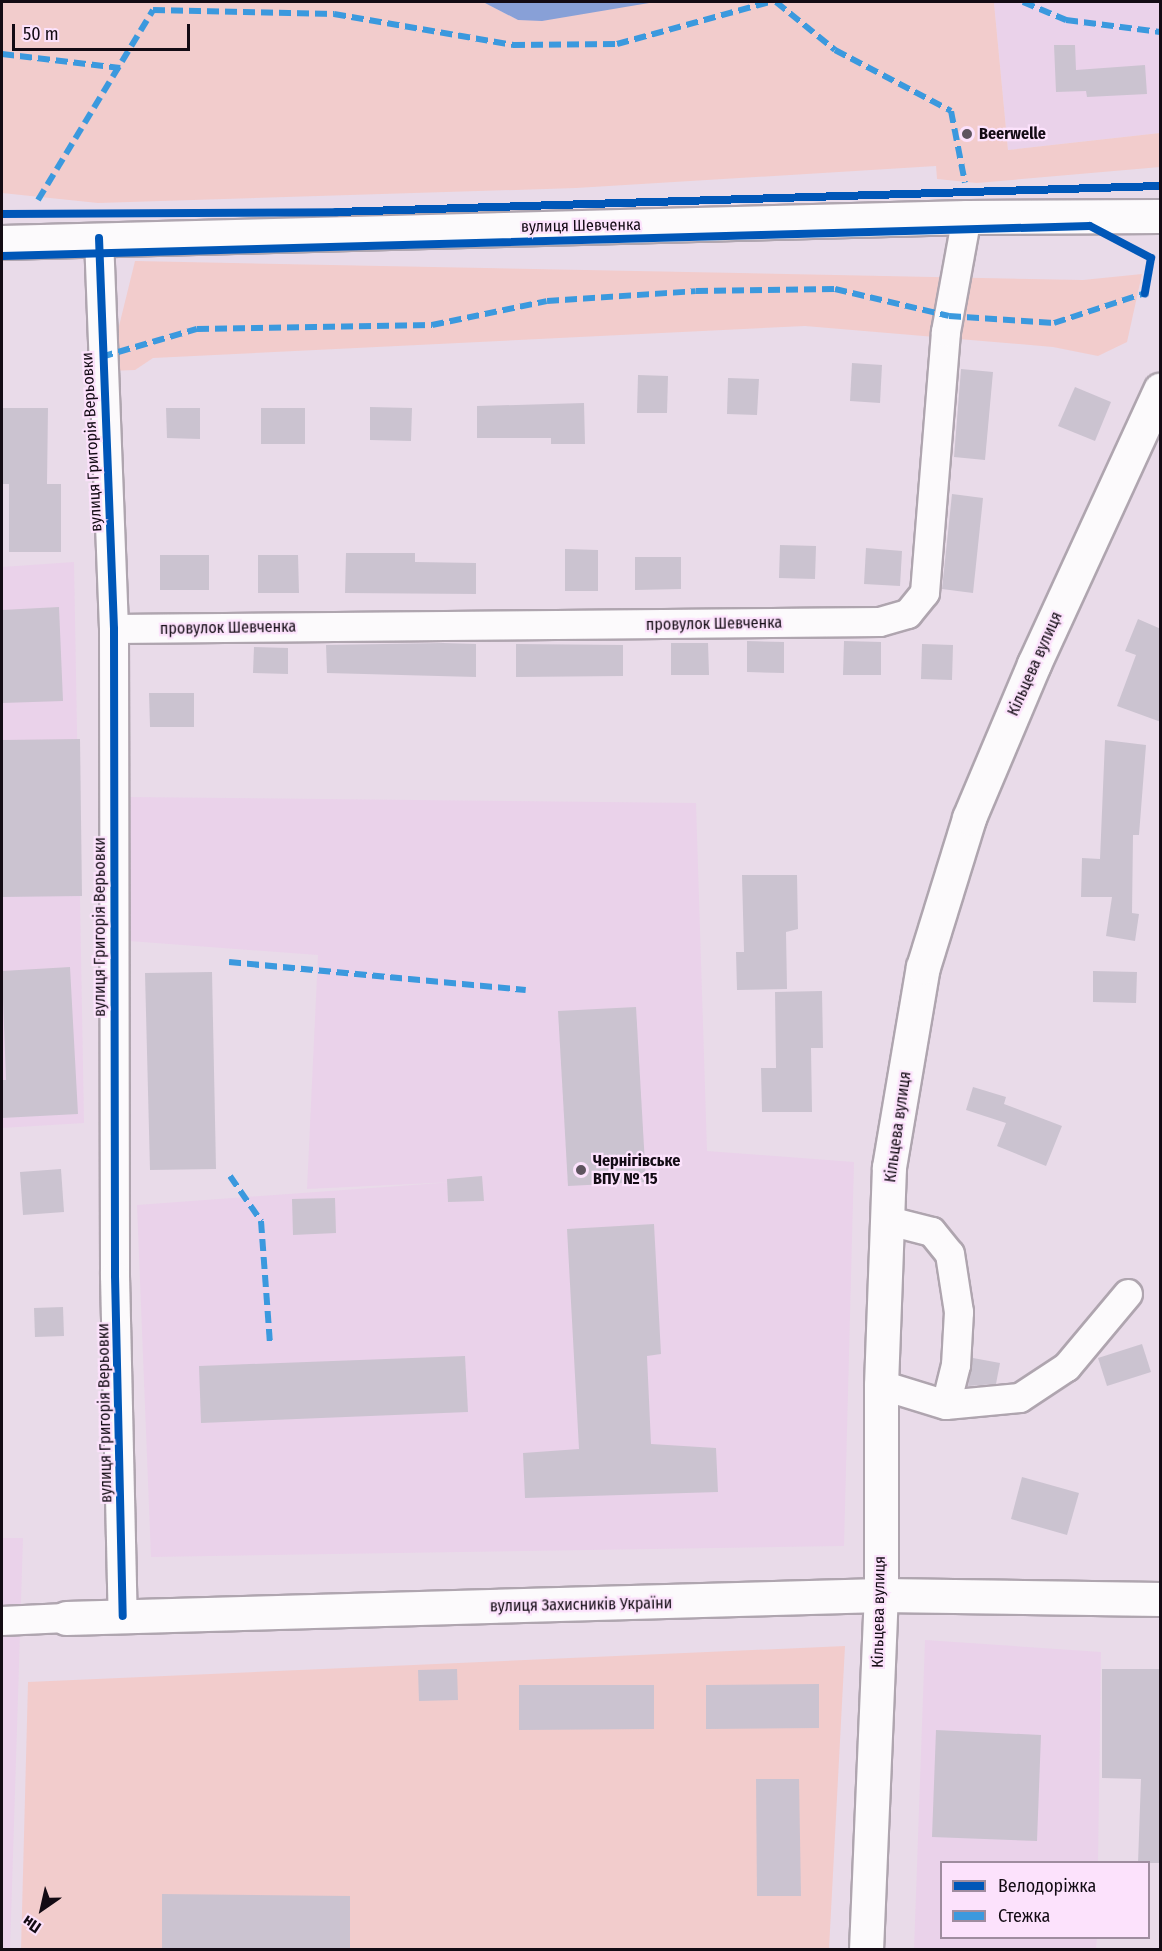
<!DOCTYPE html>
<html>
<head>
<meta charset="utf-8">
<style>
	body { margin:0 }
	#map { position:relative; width:1162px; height:1951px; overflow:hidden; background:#e9dbe9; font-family:"Fira Sans Condensed",sans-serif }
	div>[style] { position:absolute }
	.built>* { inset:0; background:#ead2ea }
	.green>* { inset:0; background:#f2cccc }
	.water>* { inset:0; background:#88a0d7 }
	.building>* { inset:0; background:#cbc3d0 }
	.roads { filter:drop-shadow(2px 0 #afa5af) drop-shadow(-2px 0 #afa5af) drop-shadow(0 2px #afa5af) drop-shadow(0 -2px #afa5af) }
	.street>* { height:28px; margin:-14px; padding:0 14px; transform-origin:14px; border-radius:14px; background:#fcfafc }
	.secondary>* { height:33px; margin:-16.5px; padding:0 16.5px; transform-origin:16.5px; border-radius:16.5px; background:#fcfafc }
	.primary>* { height:33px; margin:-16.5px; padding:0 16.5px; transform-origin:16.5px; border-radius:16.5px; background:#fcfafc }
	.quiet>* { height:6px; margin-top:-3px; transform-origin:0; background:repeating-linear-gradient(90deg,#3b99de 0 12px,transparent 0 18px) }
	.cycleway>* { height:8px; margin:-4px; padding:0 4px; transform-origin:4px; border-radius:4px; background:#0057b8 }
	.dots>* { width:16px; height:16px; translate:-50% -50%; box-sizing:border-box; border:3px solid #fce2fc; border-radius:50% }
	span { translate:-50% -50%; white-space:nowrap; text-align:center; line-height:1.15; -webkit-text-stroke:4.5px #fce2fc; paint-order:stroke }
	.poi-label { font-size:16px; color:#130b14; font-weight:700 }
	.left { translate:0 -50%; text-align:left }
	.street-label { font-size:16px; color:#130b14 }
	.frame { position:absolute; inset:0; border:3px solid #130b14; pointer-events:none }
	.legend { position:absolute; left:940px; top:1861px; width:210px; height:78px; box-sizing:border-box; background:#fce2fc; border:2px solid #9f8c9f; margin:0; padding:8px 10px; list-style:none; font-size:18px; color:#130b14 }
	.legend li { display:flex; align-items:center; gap:12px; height:30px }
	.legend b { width:30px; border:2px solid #9f8c9f }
	.north { position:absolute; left:12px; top:1879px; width:60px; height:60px; -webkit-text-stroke:4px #fce2fc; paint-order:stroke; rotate:214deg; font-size:16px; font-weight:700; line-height:24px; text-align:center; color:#130b14 }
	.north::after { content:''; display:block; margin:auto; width:21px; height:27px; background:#130b14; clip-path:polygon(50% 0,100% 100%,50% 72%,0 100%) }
	.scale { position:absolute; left:12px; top:24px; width:178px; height:27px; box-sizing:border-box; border:3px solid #130b14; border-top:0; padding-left:8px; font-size:18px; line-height:21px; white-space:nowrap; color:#130b14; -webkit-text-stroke:4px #fce2fc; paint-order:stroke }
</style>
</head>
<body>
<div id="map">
	<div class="built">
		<i style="clip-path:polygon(1160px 2px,1160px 133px,1008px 150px,994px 3px)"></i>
		<i style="clip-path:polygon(74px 562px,84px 1123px,2px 1128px,2px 567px)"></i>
		<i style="clip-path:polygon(127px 797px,696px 803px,707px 1151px,854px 1162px,844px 1546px,151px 1557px,137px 1205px,454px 1182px,307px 1189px,318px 955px,129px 941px)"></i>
		<i style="clip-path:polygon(2px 1538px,23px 1538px,10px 1950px,2px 1949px)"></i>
		<i style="clip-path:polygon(925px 1640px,1101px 1652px,1098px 1862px,942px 1862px,942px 1938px,1097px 1938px,1096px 1949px,914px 1950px)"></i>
	</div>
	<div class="green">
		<i style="clip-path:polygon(2px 2px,483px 2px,518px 20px,655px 2px,999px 2px,994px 3px,1008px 150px,1160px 133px,1160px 167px,977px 183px,937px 179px,936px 166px,576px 188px,98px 203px,2px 193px)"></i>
		<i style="clip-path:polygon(135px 261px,1083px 280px,1142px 274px,1127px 342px,1098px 356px,1053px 347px,805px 326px,153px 358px,135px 370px,108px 371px)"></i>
		<i style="clip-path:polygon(845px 1646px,829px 1949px,21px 1950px,28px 1682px)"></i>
	</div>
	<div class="water">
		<i style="clip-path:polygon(483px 2px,655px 2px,542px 21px,518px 20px)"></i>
	</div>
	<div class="building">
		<i style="clip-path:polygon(1054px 45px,1075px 45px,1076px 70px,1145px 65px,1147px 94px,1087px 97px,1086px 91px,1056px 92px)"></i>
		<i style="clip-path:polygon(852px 363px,882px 365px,880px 403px,850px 401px)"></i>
		<i style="clip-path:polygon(961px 369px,993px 372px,985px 460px,954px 457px)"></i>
		<i style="clip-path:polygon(638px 375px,668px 376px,667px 413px,637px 413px)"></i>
		<i style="clip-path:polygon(728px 378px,759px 379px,757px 415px,727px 414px)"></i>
		<i style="clip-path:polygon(1075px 387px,1111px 402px,1095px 441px,1058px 426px)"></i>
		<i style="clip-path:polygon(584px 403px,585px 444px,551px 444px,551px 438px,477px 438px,477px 406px)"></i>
		<i style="clip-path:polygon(370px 407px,412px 408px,411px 441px,370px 440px)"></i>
		<i style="clip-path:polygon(2px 408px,48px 408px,47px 484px,61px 484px,61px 552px,9px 552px,9px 484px,2px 484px)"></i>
		<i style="clip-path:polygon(166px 408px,200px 408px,200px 439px,167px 438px)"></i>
		<i style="clip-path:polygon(261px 408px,305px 408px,305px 444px,261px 444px)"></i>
		<i style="clip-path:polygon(952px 494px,983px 498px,973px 593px,942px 589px)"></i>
		<i style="clip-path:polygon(780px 545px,816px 546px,815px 579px,779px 578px)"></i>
		<i style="clip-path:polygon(866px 548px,902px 551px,900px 586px,864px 584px)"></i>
		<i style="clip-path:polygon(565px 549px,598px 550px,598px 591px,565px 591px)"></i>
		<i style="clip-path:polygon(346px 553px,415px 553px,415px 562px,476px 563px,476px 594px,345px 593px)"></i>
		<i style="clip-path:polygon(160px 555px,209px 555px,209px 590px,160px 590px)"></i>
		<i style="clip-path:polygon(258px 555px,298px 555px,299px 593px,258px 593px)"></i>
		<i style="clip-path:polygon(635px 557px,681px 557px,681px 589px,635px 590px)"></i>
		<i style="clip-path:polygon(59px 607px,63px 701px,2px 703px,2px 610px)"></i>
		<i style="clip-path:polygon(1138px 619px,1161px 629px,1161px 722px,1117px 706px,1136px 655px,1125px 651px)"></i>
		<i style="clip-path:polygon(747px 641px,784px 642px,784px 673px,747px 672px)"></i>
		<i style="clip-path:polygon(844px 641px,881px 642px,881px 675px,843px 675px)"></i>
		<i style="clip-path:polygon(443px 643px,476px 644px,476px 677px,327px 673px,326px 645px)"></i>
		<i style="clip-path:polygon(671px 643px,708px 643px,709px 675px,671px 675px)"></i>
		<i style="clip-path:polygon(516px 644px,623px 645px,623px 676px,516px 677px)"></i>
		<i style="clip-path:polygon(922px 644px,953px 645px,952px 680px,921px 679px)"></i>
		<i style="clip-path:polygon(254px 647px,288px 648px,288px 674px,253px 673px)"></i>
		<i style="clip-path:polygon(149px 693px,194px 693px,194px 727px,150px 727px)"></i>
		<i style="clip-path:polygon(80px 739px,82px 896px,2px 897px,2px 740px)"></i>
		<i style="clip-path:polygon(1105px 740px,1146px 745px,1139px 835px,1133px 835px,1132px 913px,1139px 914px,1135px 941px,1106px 936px,1112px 897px,1081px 897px,1082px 858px,1100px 859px)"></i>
		<i style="clip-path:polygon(742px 875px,797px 875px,798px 929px,786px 932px,787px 989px,737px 990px,736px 952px,744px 952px)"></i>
		<i style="clip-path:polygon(70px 967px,78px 1114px,2px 1118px,2px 1080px,6px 1080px,2px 971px)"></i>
		<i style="clip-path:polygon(1093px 971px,1137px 972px,1136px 1003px,1093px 1002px)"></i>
		<i style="clip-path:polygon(212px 972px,216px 1169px,150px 1170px,145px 973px)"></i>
		<i style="clip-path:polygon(822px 991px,823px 1048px,811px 1048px,812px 1112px,762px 1112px,761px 1068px,776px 1068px,775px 992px)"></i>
		<i style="clip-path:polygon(636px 1007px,646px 1182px,568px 1186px,558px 1011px)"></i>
		<i style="clip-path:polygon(973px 1087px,1006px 1097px,1004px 1104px,1062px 1126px,1046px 1166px,997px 1146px,1006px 1123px,966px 1110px)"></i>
		<i style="clip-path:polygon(61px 1169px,64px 1212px,23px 1215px,20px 1172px)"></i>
		<i style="clip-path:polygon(482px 1176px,484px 1201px,448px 1202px,447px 1179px)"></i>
		<i style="clip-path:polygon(335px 1198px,336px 1233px,293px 1235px,292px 1199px)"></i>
		<i style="clip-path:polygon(654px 1224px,661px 1354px,647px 1356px,651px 1444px,716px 1448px,718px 1492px,525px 1498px,523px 1453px,579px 1449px,567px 1229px)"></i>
		<i style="clip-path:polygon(63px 1307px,64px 1336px,35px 1337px,34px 1308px)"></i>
		<i style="clip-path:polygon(1142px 1344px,1151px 1372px,1107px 1386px,1098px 1358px)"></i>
		<i style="clip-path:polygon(465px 1356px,468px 1412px,201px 1423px,199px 1366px)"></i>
		<i style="clip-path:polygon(973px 1358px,1000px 1363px,996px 1384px,968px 1386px)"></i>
		<i style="clip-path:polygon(1022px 1477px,1079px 1493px,1067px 1535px,1011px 1519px)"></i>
		<i style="clip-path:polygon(457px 1669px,458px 1700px,419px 1701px,418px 1670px)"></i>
		<i style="clip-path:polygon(1102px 1669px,1161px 1669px,1161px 1863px,1138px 1863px,1141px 1779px,1102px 1778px)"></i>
		<i style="clip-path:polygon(819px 1684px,819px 1728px,706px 1729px,706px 1685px)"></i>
		<i style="clip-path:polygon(519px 1685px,654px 1685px,654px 1729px,519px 1730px)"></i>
		<i style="clip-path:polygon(936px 1730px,1041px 1735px,1037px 1841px,932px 1837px)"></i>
		<i style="clip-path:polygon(756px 1779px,799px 1779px,801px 1896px,757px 1896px)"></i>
		<i style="clip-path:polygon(162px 1894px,350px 1896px,350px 1950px,162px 1950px)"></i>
	</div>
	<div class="roads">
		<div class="street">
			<i style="left:99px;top:238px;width:391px;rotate:87.8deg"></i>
			<i style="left:114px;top:629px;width:647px;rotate:89.91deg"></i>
			<i style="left:115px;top:1276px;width:340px;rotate:88.7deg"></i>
			<i style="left:114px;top:629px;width:766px;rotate:-0.52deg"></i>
			<i style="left:880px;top:622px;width:29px;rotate:-16deg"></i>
			<i style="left:908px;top:614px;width:27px;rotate:-51deg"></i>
			<i style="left:925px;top:593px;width:262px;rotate:-85.4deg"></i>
			<i style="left:946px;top:332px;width:117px;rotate:-79.7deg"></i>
			<i style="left:889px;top:1221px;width:44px;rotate:14.3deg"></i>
			<i style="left:932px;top:1232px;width:28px;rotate:51deg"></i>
			<i style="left:950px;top:1254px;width:59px;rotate:81.2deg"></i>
			<i style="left:959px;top:1312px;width:53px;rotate:93.2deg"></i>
			<i style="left:956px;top:1365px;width:41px;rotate:104deg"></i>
			<i style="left:881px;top:1385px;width:68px;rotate:17.1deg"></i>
			<i style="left:946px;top:1405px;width:74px;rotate:-5.4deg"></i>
			<i style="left:1020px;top:1398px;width:56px;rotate:-33.4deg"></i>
			<i style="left:1067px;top:1367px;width:95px;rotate:-50.1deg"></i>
			<i style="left:2px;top:1621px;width:64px;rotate:-2.7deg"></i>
		</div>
		<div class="secondary">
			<i style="left:66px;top:1618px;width:815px;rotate:-1.62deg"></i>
			<i style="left:881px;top:1595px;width:279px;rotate:0.8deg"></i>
			<i style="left:866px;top:1950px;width:355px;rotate:-87.6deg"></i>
			<i style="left:881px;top:1595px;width:210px;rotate:-90deg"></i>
			<i style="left:881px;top:1385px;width:218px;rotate:-87.9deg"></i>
			<i style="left:889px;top:1167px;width:203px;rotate:-80.4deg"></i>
			<i style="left:923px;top:967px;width:156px;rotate:-72.8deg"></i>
			<i style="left:969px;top:818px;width:167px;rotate:-67.1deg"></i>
			<i style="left:1034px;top:664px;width:302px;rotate:-65.3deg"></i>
		</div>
		<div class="primary">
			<i style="left:2px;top:242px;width:965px;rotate:-1.48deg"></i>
			<i style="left:967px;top:217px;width:193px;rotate:-0.3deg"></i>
		</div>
	</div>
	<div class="quiet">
		<i style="left:776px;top:2px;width:76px;rotate:39.1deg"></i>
		<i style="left:835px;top:50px;width:131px;rotate:27.7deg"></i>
		<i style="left:951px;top:111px;width:73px;rotate:79deg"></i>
		<i style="left:1023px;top:2px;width:47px;rotate:22.7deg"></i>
		<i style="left:1066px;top:20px;width:95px;rotate:7.3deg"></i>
		<i style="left:2px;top:54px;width:119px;rotate:6.8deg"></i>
		<i style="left:38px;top:200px;width:222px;rotate:-58.8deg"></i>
		<i style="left:153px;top:10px;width:181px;rotate:1.3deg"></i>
		<i style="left:334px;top:14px;width:182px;rotate:9.8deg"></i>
		<i style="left:513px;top:45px;width:104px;rotate:-0.6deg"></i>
		<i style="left:617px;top:44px;width:158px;rotate:-15.4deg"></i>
		<i style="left:101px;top:357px;width:100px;rotate:-16.3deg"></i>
		<i style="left:197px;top:329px;width:235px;rotate:-1deg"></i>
		<i style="left:432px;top:325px;width:117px;rotate:-11.8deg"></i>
		<i style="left:547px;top:301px;width:149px;rotate:-3.8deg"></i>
		<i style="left:696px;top:291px;width:139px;rotate:-0.8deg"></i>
		<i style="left:835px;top:289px;width:117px;rotate:13.3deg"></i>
		<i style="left:949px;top:316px;width:105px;rotate:3.8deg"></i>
		<i style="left:1054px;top:323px;width:96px;rotate:-18.2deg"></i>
		<i style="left:229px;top:962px;width:298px;rotate:5.4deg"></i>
		<i style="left:230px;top:1176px;width:55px;rotate:55.4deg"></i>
		<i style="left:261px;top:1221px;width:122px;rotate:85.8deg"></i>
	</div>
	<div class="cycleway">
		<i style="left:2px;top:214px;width:334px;rotate:-0.3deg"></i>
		<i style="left:336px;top:212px;width:824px;rotate:-1.81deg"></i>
		<i style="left:99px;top:238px;width:391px;rotate:87.8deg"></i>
		<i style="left:114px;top:629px;width:647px;rotate:89.91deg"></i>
		<i style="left:115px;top:1276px;width:340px;rotate:88.7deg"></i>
		<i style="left:2px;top:256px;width:1088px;rotate:-1.58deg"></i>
		<i style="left:1090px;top:226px;width:69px;rotate:27.7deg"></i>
		<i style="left:1151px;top:258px;width:36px;rotate:100deg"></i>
	</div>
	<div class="dots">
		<i style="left:967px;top:134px;background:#5e545f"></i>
		<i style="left:581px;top:1170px;background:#5e545f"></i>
	</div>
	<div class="poi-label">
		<span class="left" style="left:979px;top:134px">Beerwelle</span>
		<span class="left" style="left:593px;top:1170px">Чернігівське<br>ВПУ № 15</span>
	</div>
	<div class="street-label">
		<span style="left:581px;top:226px;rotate:-1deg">вулиця Шевченка</span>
		<span style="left:92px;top:442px;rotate:-93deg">вулиця Григорія Верьовки</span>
		<span style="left:714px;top:624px;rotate:-1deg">провулок Шевченка</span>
		<span style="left:228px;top:628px;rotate:-1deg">провулок Шевченка</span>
		<span style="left:1035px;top:664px;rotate:-66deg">Кільцева вулиця</span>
		<span style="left:100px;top:927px;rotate:-90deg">вулиця Григорія Верьовки</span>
		<span style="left:898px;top:1127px;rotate:-82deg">Кільцева вулиця</span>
		<span style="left:105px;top:1413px;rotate:-91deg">вулиця Григорія Верьовки</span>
		<span style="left:581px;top:1605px;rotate:-1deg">вулиця Захисників України</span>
		<span style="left:879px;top:1612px;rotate:-89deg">Кільцева вулиця</span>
	</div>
	<div class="frame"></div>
	<ul class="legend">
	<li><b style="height:8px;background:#0057b8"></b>Велодоріжка</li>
	<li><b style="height:8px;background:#3b99de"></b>Стежка</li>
	</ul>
	<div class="north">Пн</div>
	<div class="scale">50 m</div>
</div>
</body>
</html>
